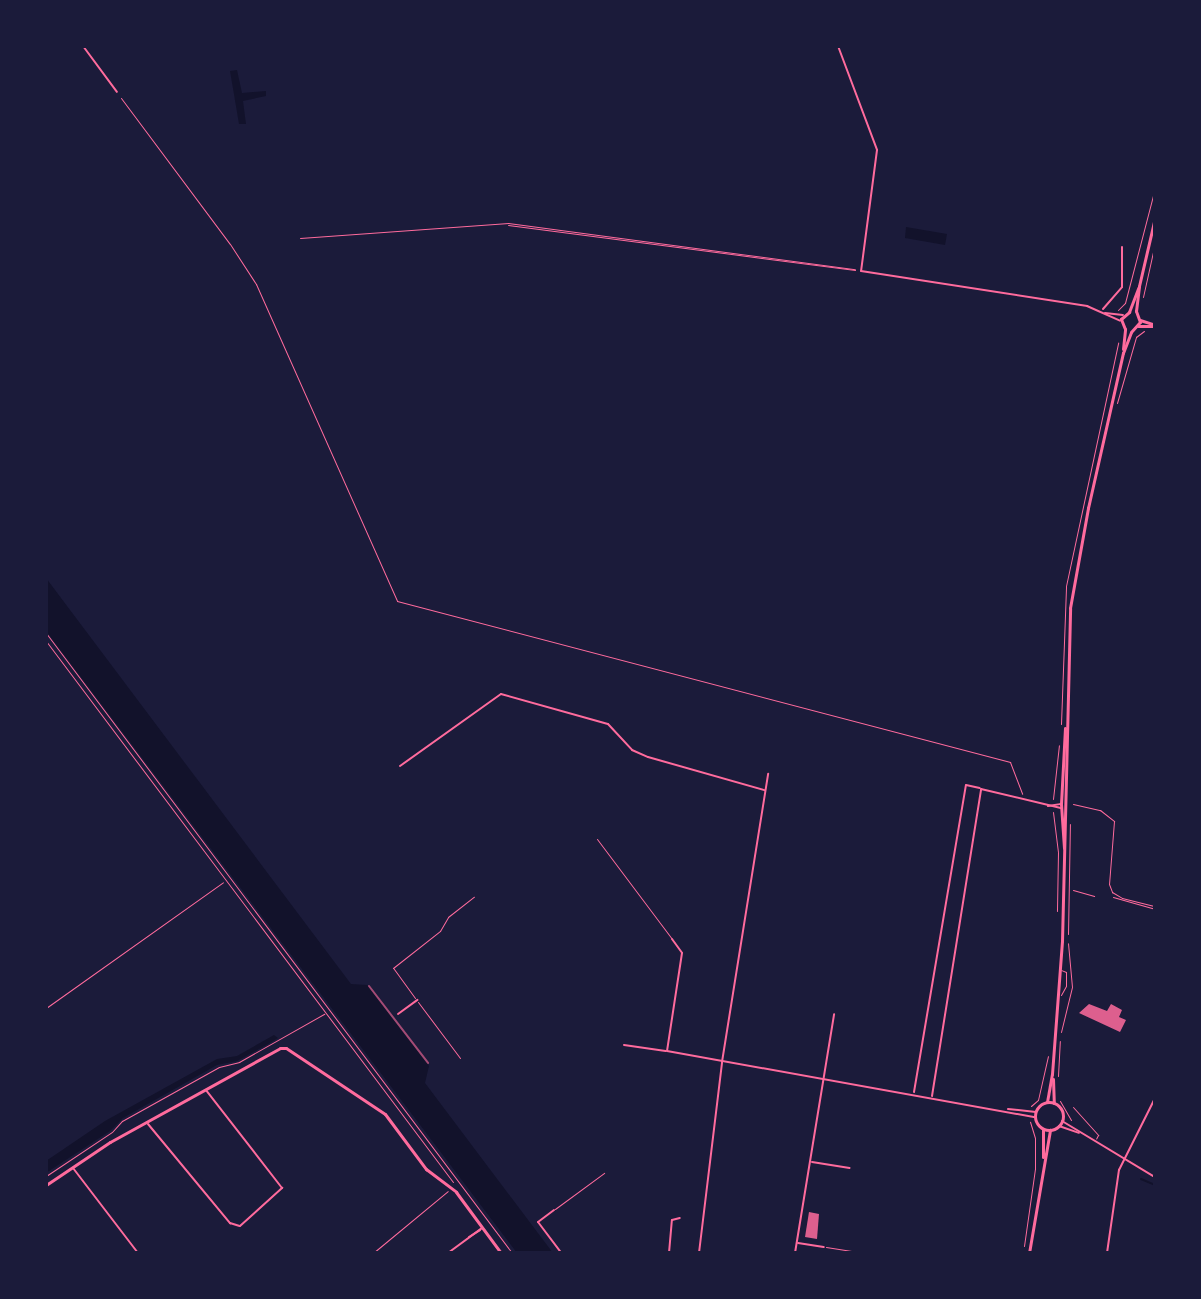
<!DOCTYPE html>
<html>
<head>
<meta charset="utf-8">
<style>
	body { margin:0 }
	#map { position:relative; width:1201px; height:1299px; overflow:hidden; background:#1b1b3a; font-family:Quicksand,sans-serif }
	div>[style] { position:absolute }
	.water>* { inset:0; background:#12122b }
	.stream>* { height:2px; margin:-1px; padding:0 1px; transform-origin:1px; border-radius:1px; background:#12122b }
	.building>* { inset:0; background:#dd5f8e }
	.path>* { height:1px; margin:-0.5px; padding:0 0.5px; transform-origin:0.5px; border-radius:0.5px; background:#ff6b9d }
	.service>* { height:1px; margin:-0.5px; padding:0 0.5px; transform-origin:0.5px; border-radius:0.5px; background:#ff6b9d }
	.minor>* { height:2px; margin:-1px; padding:0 1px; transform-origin:1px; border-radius:1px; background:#ff6b9d }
	.tertiary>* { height:3px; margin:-1.5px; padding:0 1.5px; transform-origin:1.5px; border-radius:1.5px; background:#ff6b9d }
	.secondary>* { height:3px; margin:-1.5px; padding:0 1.5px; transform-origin:1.5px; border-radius:1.5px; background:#ff6b9d }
	.secondary>.ring { margin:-1.5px; padding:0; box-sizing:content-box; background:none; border:3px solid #ff6b9d; border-radius:50% }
	.rail>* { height:2px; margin:-1px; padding:0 1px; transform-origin:1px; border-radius:1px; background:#a44b75 }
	span { translate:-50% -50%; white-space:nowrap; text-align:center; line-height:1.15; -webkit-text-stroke:6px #1b1b3a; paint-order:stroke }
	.frame { position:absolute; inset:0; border:48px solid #1b1b3a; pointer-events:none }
</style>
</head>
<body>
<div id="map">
	<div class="water">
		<i style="clip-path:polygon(237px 70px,242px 93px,266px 91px,266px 96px,243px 101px,246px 124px,239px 124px,230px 71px)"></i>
		<i style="clip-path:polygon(906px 227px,947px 234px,945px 245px,905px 238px)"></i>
		<i style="clip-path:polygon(46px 578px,351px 984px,367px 985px,429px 1066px,425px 1083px,553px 1253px,517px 1253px,46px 631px)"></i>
		<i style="clip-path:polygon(274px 1035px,278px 1038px,270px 1043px,237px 1061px,217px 1065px,123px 1118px,110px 1131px,46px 1173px,46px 1161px,105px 1121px,217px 1059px,237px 1056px)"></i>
	</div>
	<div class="stream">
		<i style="left:529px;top:46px;width:1px;rotate:90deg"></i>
		<i style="left:1141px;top:1179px;width:15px;rotate:23deg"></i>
	</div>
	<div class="building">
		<i style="clip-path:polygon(1089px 1004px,1107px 1011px,1111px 1004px,1122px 1010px,1119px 1017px,1126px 1020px,1120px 1032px,1079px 1013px)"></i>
		<i style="clip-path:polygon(809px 1212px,819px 1214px,817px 1239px,805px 1237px)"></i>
	</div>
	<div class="path">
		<i style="left:121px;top:98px;width:182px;rotate:53.3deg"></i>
		<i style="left:230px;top:244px;width:48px;rotate:57deg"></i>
		<i style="left:256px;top:284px;width:347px;rotate:66deg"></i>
		<i style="left:397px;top:601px;width:634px;rotate:14.72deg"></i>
		<i style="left:1010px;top:762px;width:34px;rotate:69deg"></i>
		<i style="left:508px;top:225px;width:350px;rotate:7.4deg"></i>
		<i style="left:300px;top:238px;width:209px;rotate:-4.1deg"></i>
		<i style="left:508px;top:223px;width:350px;rotate:7.6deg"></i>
		<i style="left:1143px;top:297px;width:55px;rotate:-77.5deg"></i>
		<i style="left:1118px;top:310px;width:10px;rotate:-45deg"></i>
		<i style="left:1125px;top:303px;width:119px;rotate:-75.4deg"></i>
		<i style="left:1117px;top:403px;width:69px;rotate:-73.9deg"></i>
		<i style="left:1136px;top:337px;width:10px;rotate:-37deg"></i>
		<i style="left:46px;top:633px;width:776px;rotate:53.07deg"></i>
		<i style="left:46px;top:641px;width:677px;rotate:53.05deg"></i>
		<i style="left:1061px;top:724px;width:138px;rotate:-87.9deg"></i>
		<i style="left:1066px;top:586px;width:249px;rotate:-77.9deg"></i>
		<i style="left:1053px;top:799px;width:54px;rotate:-83.7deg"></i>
		<i style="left:1073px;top:804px;width:28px;rotate:13deg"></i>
		<i style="left:1100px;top:810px;width:18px;rotate:38deg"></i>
		<i style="left:1114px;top:821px;width:63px;rotate:94.5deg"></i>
		<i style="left:1109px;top:884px;width:9px;rotate:69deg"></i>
		<i style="left:1112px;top:892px;width:12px;rotate:31deg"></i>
		<i style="left:1122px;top:898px;width:34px;rotate:14deg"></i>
		<i style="left:1053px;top:812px;width:40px;rotate:82.9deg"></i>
		<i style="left:1058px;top:852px;width:59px;rotate:91deg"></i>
		<i style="left:1073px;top:890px;width:22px;rotate:16deg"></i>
		<i style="left:1113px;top:897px;width:44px;rotate:15.9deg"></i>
		<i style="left:1068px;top:934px;width:110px;rotate:-89deg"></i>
		<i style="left:46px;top:1008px;width:217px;rotate:-35.4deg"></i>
		<i style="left:1061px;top:1032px;width:46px;rotate:-76.3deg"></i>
		<i style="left:1072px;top:987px;width:44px;rotate:-95.2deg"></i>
		<i style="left:1058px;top:1076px;width:35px;rotate:-87deg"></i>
		<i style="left:1060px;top:1101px;width:22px;rotate:60deg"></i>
		<i style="left:1031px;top:1106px;width:9px;rotate:-41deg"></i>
		<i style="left:1038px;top:1100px;width:45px;rotate:-77.2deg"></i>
		<i style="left:46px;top:1176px;width:79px;rotate:-33.7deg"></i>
		<i style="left:112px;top:1132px;width:15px;rotate:-48deg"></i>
		<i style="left:122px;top:1121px;width:111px;rotate:-29.1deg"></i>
		<i style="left:219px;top:1067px;width:21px;rotate:-14deg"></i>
		<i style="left:239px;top:1062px;width:98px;rotate:-29.5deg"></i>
		<i style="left:1024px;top:1246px;width:78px;rotate:-81.9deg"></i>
		<i style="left:1035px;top:1169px;width:31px;rotate:-90deg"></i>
		<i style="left:1035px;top:1138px;width:17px;rotate:-107deg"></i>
		<i style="left:373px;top:1253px;width:97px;rotate:-39.6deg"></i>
	</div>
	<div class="service">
		<i style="left:597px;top:839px;width:125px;rotate:53.1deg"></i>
		<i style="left:1061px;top:995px;width:10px;rotate:-61deg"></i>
		<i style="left:1066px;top:986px;width:14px;rotate:-90deg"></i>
		<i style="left:1066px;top:972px;width:5px;rotate:-158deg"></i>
		<i style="left:415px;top:998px;width:37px;rotate:-126deg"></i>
		<i style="left:393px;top:968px;width:60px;rotate:-38.2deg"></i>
		<i style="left:440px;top:931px;width:16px;rotate:-60deg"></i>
		<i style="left:448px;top:917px;width:33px;rotate:-38deg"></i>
		<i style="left:418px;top:1002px;width:70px;rotate:53.1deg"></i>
		<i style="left:1073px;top:1107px;width:38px;rotate:48deg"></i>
		<i style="left:1098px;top:1135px;width:4px;rotate:117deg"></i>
		<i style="left:555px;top:1209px;width:61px;rotate:-36.3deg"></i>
		<i style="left:826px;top:1247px;width:37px;rotate:9deg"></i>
	</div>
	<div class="minor">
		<i style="left:83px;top:46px;width:57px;rotate:53.5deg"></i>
		<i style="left:838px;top:46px;width:111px;rotate:69.4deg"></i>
		<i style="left:877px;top:150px;width:122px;rotate:97.5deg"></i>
		<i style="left:861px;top:271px;width:229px;rotate:8.8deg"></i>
		<i style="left:1087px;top:306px;width:36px;rotate:24deg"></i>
		<i style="left:1103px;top:309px;width:29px;rotate:-49deg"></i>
		<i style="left:1122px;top:287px;width:40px;rotate:-90deg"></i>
		<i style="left:1105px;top:313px;width:18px;rotate:6deg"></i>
		<i style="left:400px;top:766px;width:124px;rotate:-35.5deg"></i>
		<i style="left:501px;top:694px;width:111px;rotate:15.7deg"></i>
		<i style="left:608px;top:724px;width:35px;rotate:47deg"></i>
		<i style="left:632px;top:750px;width:17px;rotate:24deg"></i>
		<i style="left:648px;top:757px;width:121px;rotate:15.9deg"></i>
		<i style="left:1048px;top:806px;width:12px;rotate:-9deg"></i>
		<i style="left:672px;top:939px;width:17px;rotate:54deg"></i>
		<i style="left:682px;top:953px;width:99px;rotate:98.7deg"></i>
		<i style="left:667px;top:1051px;width:374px;rotate:10.2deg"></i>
		<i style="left:398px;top:1014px;width:24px;rotate:-36deg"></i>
		<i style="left:624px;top:1045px;width:42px;rotate:8.1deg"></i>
		<i style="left:914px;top:1092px;width:311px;rotate:-80.4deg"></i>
		<i style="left:966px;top:785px;width:14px;rotate:12deg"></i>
		<i style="left:932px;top:1096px;width:311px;rotate:-80.9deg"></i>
		<i style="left:981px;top:789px;width:82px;rotate:13.4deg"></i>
		<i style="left:1008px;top:1109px;width:28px;rotate:6deg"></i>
		<i style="left:1062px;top:1121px;width:109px;rotate:31.1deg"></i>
		<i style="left:148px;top:1124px;width:129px;rotate:50.4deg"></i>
		<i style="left:230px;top:1223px;width:10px;rotate:17deg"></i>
		<i style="left:240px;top:1226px;width:57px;rotate:-42.1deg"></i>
		<i style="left:282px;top:1188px;width:124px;rotate:-127.8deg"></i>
		<i style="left:1059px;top:1126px;width:21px;rotate:19deg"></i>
		<i style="left:812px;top:1162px;width:38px;rotate:9deg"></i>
		<i style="left:73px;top:1168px;width:107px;rotate:52.6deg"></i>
		<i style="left:554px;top:1210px;width:20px;rotate:143deg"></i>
		<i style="left:538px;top:1222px;width:39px;rotate:53deg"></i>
		<i style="left:469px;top:1237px;width:13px;rotate:-32deg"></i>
		<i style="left:798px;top:1243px;width:26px;rotate:9deg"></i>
		<i style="left:448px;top:1253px;width:42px;rotate:-36.3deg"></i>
		<i style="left:669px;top:1253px;width:33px;rotate:-85deg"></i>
		<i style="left:672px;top:1220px;width:8px;rotate:-14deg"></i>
		<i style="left:699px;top:1253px;width:192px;rotate:-83.1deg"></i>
		<i style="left:722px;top:1062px;width:292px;rotate:-80.9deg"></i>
		<i style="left:795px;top:1253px;width:242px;rotate:-80.7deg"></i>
		<i style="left:1107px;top:1253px;width:84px;rotate:-81.8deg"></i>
		<i style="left:1119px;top:1170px;width:80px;rotate:-63.4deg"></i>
	</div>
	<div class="tertiary">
		<i style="left:1140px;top:320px;width:16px;rotate:18deg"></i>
		<i style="left:1138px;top:326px;width:17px"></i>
		<i style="left:46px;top:1185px;width:77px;rotate:-33.9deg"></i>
		<i style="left:110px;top:1142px;width:194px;rotate:-28.9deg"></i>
		<i style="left:280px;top:1048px;width:6px"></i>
		<i style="left:286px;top:1048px;width:119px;rotate:33.7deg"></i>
		<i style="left:385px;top:1114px;width:69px;rotate:53.3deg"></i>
		<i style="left:426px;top:1169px;width:38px;rotate:37deg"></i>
		<i style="left:456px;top:1192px;width:76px;rotate:53.6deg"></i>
	</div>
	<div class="secondary">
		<i style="left:1123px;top:349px;width:20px;rotate:-84deg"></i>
		<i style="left:1125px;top:329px;width:11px;rotate:-112deg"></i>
		<i style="left:1121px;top:319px;width:11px;rotate:-41deg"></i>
		<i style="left:1129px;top:312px;width:26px;rotate:-69deg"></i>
		<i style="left:1064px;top:848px;width:44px;rotate:-93.9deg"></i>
		<i style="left:1061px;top:804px;width:76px;rotate:-87deg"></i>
		<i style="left:1053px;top:1079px;width:24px;rotate:88deg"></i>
		<i class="ring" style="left:1035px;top:1102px;width:25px;height:25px"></i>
		<i style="left:1047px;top:1102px;width:28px;rotate:-80deg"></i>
		<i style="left:1052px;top:1074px;width:133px;rotate:-85.7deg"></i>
		<i style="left:1062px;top:941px;width:333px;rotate:-88.6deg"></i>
		<i style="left:1070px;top:608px;width:102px;rotate:-79.8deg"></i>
		<i style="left:1088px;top:508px;width:159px;rotate:-77.3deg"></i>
		<i style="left:1123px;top:353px;width:22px;rotate:-69deg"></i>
		<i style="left:1131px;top:332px;width:13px;rotate:-48deg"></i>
		<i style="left:1140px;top:322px;width:12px;rotate:-110deg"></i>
		<i style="left:1136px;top:311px;width:25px;rotate:-83deg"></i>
		<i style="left:1139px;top:286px;width:71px;rotate:-76.9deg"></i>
		<i style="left:1043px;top:1157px;width:28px;rotate:-90deg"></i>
		<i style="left:1029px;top:1253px;width:125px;rotate:-80.3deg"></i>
	</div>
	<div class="rail">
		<i style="left:369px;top:986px;width:97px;rotate:52.5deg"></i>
	</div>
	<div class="frame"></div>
</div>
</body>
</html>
